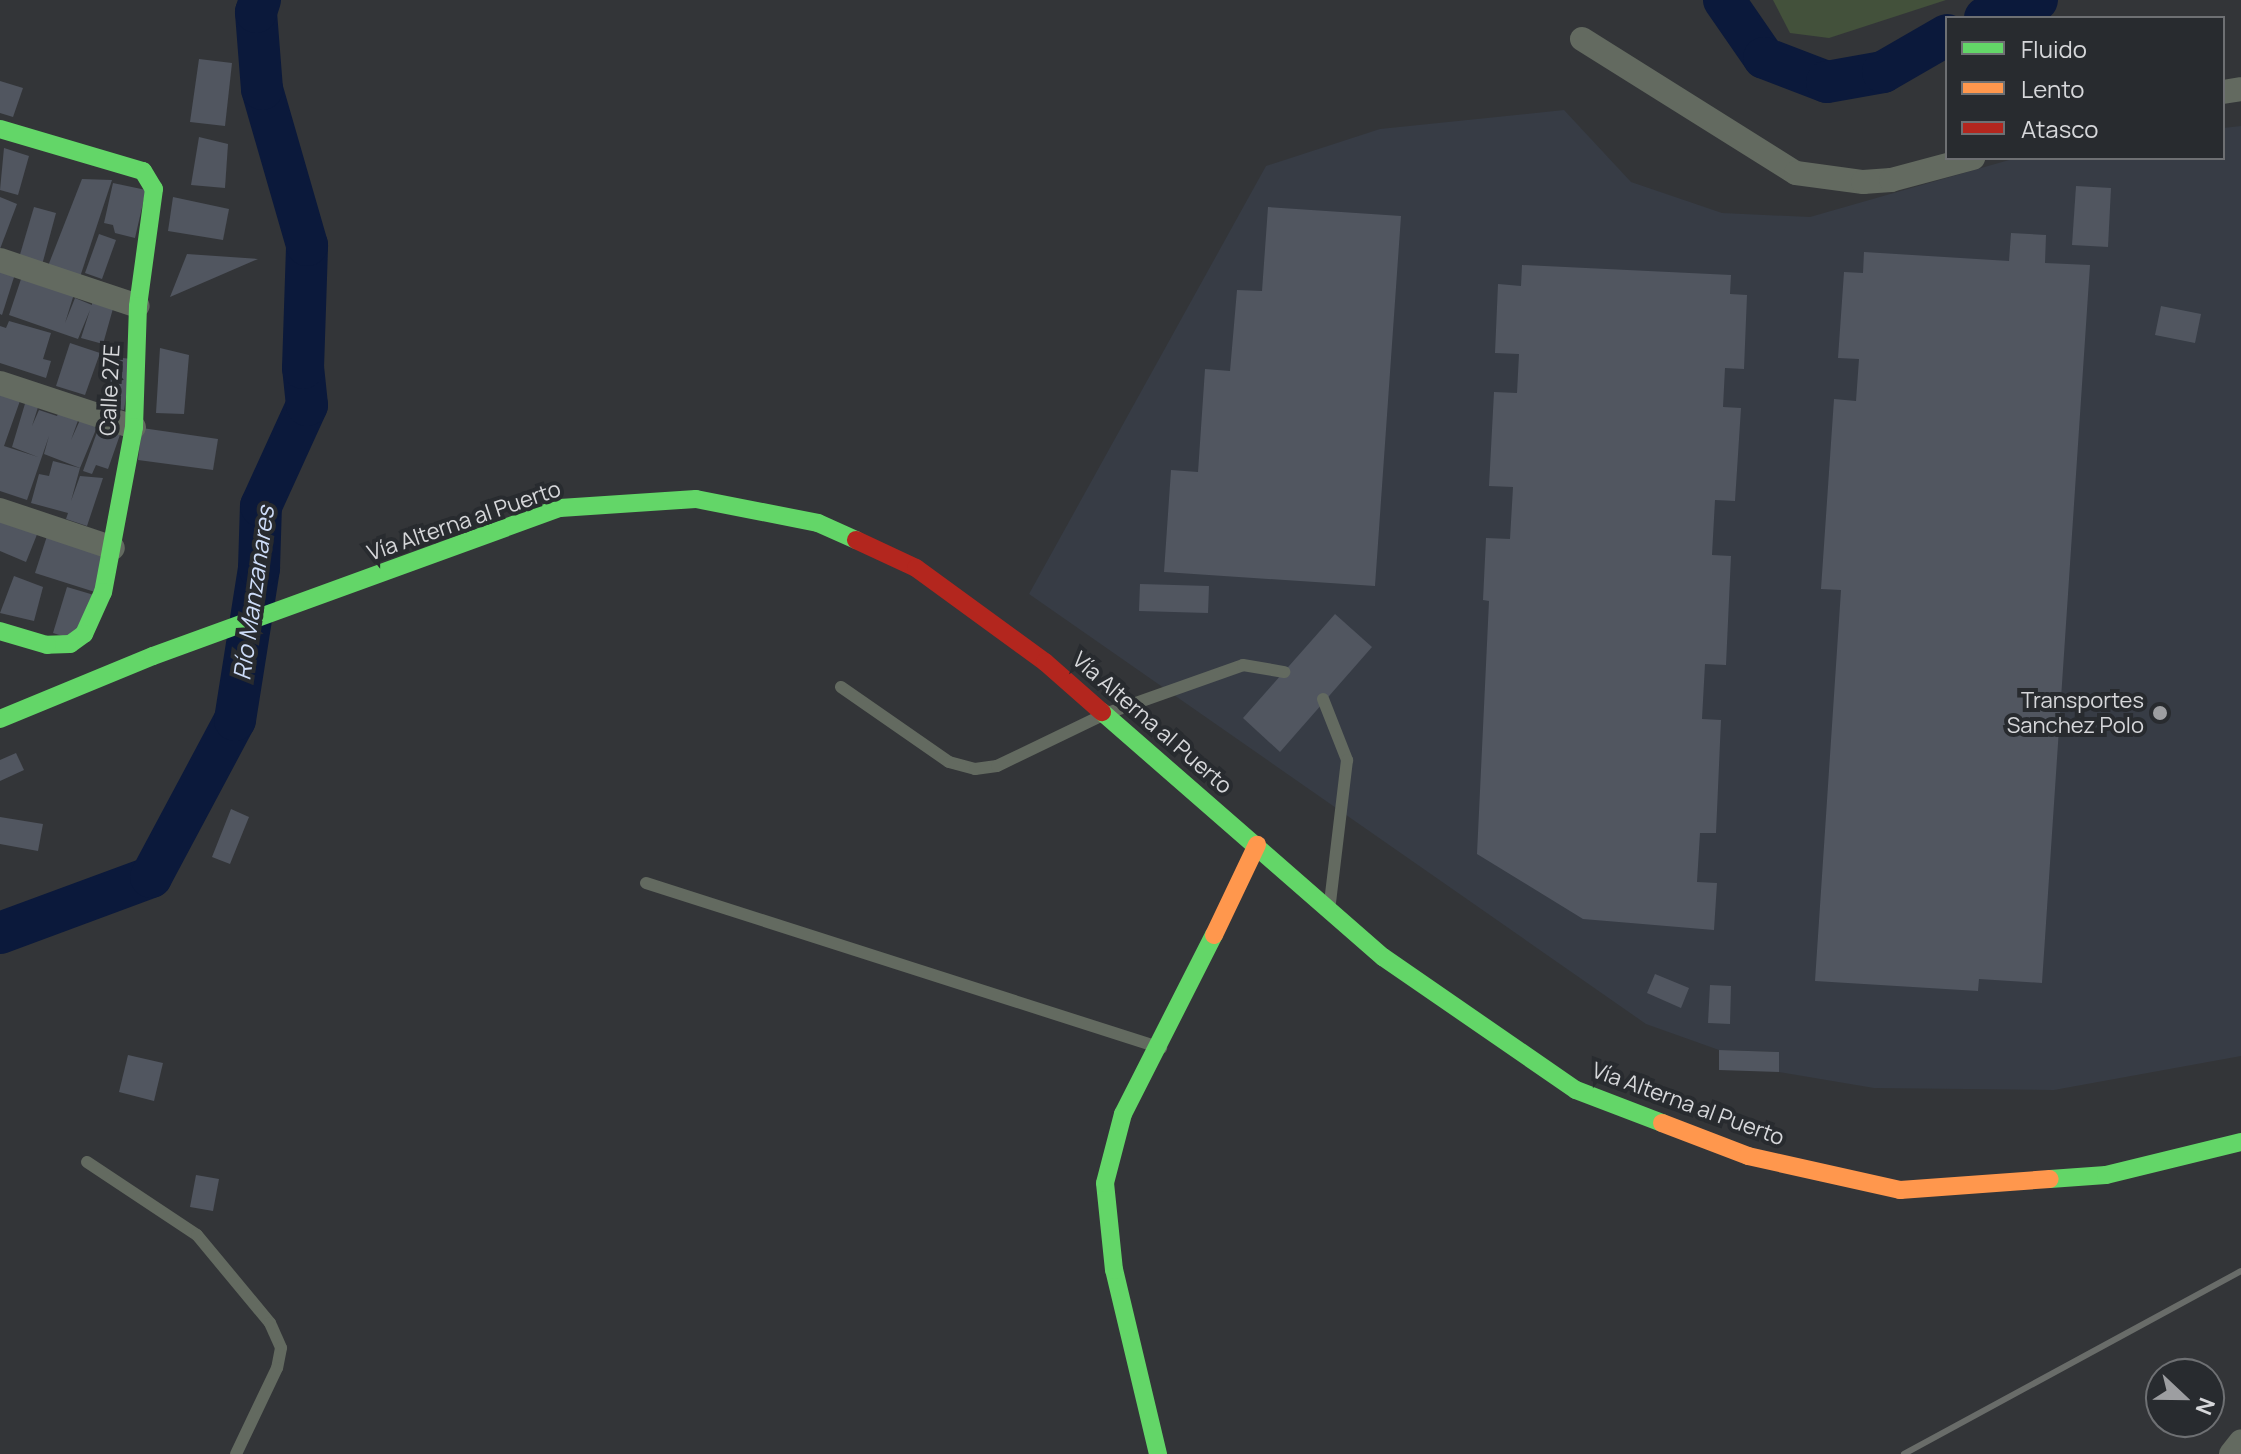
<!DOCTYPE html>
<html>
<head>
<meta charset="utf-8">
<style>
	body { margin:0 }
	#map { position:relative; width:2241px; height:1454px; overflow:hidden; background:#333538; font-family:Manrope,sans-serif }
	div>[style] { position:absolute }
	.built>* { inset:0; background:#373c45 }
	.green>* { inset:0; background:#43513b }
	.river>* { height:42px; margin:-21px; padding:0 21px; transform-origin:21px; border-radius:21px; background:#0b193b }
	.building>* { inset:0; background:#515660 }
	.lane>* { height:12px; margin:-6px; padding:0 6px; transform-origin:6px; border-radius:6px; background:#636a60 }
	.street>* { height:24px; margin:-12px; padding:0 12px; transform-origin:12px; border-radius:12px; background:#636a60 }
	.fast>* { height:18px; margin:-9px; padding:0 9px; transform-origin:9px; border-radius:9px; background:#63d668 }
	.slow>* { height:18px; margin:-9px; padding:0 9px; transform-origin:9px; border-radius:9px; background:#ff974d }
	.jam>* { height:18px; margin:-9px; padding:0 9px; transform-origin:9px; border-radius:9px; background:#b3261e }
	.rail>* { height:6px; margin:-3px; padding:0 3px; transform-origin:3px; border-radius:3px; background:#696c69 }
	.dots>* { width:22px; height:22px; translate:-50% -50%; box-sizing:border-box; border:4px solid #282b2f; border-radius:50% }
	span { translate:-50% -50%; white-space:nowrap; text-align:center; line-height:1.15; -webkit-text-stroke:8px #282b2f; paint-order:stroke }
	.street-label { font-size:22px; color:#d6d7da }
	.poi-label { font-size:22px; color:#d6d7da }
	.right { translate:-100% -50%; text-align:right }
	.water-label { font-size:24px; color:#cddcf8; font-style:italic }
	.legend { position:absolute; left:1945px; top:16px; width:280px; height:144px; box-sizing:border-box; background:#282b2f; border:2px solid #6e7073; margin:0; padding:10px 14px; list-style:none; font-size:24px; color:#d6d7da }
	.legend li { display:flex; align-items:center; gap:16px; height:40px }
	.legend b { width:40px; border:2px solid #6e7073 }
	.north { position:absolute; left:2145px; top:1358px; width:80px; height:80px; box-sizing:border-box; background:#282b2f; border:2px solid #6e7073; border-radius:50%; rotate:112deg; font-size:22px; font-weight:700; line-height:32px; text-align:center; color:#d6d7da }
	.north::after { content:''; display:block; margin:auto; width:28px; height:36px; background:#9d9ea1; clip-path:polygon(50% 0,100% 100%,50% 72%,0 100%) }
</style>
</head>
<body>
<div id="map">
	<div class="built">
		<i style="clip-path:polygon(1564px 110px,1631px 182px,1722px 213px,1810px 217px,2016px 158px,2223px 158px,2223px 128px,2241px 126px,2241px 1056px,2054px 1090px,1874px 1088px,1779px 1072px,1779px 1052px,1719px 1050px,1646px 1024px,1029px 594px,1266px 166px,1380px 129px)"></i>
	</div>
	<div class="green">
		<i style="clip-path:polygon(1773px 0,1946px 0,1829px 38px,1790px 33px)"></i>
	</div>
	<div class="river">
		<i style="left:1724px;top:0;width:70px;rotate:55.4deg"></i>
		<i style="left:1764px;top:58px;width:67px;rotate:20.9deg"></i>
		<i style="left:1827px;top:82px;width:57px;rotate:-10.1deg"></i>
		<i style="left:1883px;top:72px;width:74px;rotate:-30deg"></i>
		<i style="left:1985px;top:18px;width:55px;rotate:-19.1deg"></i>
		<i style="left:0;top:933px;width:161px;rotate:-20.3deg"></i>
		<i style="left:151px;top:877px;width:178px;rotate:-61.9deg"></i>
		<i style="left:235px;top:720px;width:154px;rotate:-81deg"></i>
		<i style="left:259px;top:568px;width:62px;rotate:-88.2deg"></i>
		<i style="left:261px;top:506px;width:111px;rotate:-65.5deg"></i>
		<i style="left:307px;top:405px;width:37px;rotate:-96deg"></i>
		<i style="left:303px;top:368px;width:123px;rotate:-88.1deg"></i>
		<i style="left:307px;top:245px;width:162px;rotate:-106.1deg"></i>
		<i style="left:262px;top:89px;width:77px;rotate:-94.5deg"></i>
		<i style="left:256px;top:12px;width:13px;rotate:-72deg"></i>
	</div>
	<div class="building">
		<i style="clip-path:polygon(199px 59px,232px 63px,225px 126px,190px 122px)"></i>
		<i style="clip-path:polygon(0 81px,23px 88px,13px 117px,0 113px)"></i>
		<i style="clip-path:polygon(199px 137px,228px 144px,225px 188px,191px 185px)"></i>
		<i style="clip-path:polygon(4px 148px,29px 156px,18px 195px,0 190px)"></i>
		<i style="clip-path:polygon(82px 179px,112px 180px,80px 277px,48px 266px)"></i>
		<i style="clip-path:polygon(113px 183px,146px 190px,135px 238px,115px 233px,113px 225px,104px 223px)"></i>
		<i style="clip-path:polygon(2076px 186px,2111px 188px,2108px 247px,2072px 245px)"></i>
		<i style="clip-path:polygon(0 197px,17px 204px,0 249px)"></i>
		<i style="clip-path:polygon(173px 197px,229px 209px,223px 240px,168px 231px)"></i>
		<i style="clip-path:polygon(34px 207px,56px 213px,42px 265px,19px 258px)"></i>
		<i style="clip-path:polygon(1268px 207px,1401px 216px,1375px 586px,1164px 572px,1171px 470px,1198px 472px,1205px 369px,1230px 371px,1237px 290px,1262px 291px)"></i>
		<i style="clip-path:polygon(2011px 233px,2046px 235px,2045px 263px,2090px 265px,2042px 983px,1979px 979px,1978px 991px,1815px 981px,1841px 590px,1821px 589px,1834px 399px,1856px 401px,1859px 359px,1838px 358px,1844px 272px,1863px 273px,1864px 252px,2009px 261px)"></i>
		<i style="clip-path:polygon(99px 234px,116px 240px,102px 279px,85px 273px)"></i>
		<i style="clip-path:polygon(187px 254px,258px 259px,170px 297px)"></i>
		<i style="clip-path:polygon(1522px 265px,1731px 275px,1730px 294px,1747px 295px,1744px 369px,1725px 368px,1723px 407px,1741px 408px,1735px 501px,1715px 500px,1712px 555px,1731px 556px,1726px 665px,1705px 664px,1702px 719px,1721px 720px,1716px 833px,1700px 833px,1697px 882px,1717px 883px,1714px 930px,1583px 919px,1477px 854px,1489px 601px,1483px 600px,1486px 538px,1510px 539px,1513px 487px,1489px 486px,1494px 392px,1517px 393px,1519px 354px,1495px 353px,1498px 284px,1521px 286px)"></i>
		<i style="clip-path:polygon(0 269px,15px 274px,2px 315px,0 314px)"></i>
		<i style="clip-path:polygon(22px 276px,74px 294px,65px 323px,75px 298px,92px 305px,92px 299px,114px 305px,103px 344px,81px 338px,90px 310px,78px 339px,9px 315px)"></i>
		<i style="clip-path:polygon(2161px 306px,2201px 314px,2195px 343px,2155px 335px)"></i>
		<i style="clip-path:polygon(9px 321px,51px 333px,43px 359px,51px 361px,46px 378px,0 363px,0 326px,6px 328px)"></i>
		<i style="clip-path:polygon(70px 343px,100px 353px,85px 395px,56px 386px)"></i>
		<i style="clip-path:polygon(160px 348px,189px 355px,184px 414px,156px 413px)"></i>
		<i style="clip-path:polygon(113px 357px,132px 359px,124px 410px,105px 407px)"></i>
		<i style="clip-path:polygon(0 391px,21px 398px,4px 446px,38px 457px,12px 447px,27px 397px,40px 401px,32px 426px,39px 410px,57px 416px,60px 409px,80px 415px,71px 440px,80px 420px,97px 427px,80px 468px,44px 454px,49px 436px,27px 500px,0 491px)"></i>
		<i style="clip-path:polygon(101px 421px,122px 429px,108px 469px,96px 465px,92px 474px,83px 471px)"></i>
		<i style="clip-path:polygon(142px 428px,218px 439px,213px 470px,138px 460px)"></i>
		<i style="clip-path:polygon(53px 461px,80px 468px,71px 501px,80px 476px,103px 478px,87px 526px,66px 519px,68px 513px,31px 503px,39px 474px,49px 476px)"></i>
		<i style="clip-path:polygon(0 519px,38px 532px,26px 562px,0 551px)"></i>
		<i style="clip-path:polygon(48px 533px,107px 552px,95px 592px,35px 573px)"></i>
		<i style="clip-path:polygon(14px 576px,43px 587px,34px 621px,0 613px)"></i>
		<i style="clip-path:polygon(1140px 584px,1209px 586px,1208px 613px,1139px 611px)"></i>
		<i style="clip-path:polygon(67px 587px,94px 595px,72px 639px,53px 633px)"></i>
		<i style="clip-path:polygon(1335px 614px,1372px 647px,1280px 752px,1243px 718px)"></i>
		<i style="clip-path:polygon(16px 753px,24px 770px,0 781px,0 760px)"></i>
		<i style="clip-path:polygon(231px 809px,249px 817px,230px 864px,212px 857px)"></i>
		<i style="clip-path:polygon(0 817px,43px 824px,38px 851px,0 844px)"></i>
		<i style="clip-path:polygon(1655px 974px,1689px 988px,1681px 1008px,1647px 993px)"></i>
		<i style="clip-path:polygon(1710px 985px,1731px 986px,1730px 1024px,1708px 1023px)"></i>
		<i style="clip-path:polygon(1719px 1050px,1779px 1052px,1779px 1072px,1719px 1070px)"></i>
		<i style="clip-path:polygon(128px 1055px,163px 1063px,154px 1101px,119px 1092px)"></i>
		<i style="clip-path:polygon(196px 1175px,219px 1179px,213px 1211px,190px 1207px)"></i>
	</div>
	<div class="lane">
		<i style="left:841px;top:687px;width:131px;rotate:34.8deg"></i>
		<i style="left:949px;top:762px;width:27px;rotate:15deg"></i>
		<i style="left:975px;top:769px;width:22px;rotate:-8deg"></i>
		<i style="left:997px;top:766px;width:120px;rotate:-25.7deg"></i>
		<i style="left:1105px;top:714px;width:146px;rotate:-19.5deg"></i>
		<i style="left:1243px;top:665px;width:42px;rotate:9.7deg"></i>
		<i style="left:1323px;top:699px;width:66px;rotate:68.5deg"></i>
		<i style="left:1347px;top:760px;width:143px;rotate:96.8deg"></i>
		<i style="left:646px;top:883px;width:541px;rotate:17.76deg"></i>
		<i style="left:87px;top:1162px;width:132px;rotate:33.6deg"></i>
		<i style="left:197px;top:1235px;width:114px;rotate:50.3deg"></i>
		<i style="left:270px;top:1323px;width:27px;rotate:66deg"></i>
		<i style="left:281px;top:1348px;width:20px;rotate:101deg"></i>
		<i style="left:277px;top:1368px;width:95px;rotate:115.5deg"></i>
	</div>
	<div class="street">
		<i style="left:1582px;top:39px;width:252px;rotate:32.1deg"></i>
		<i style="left:1796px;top:173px;width:68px;rotate:7.7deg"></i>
		<i style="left:1863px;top:182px;width:28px;rotate:-4deg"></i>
		<i style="left:1891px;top:180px;width:85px;rotate:-15deg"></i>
		<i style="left:2223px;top:92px;width:18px;rotate:-9deg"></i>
		<i style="left:0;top:260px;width:145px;rotate:18.4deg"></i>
		<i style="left:0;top:383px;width:141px;rotate:18.2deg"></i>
		<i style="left:0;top:510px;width:119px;rotate:18.6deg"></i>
		<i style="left:2231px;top:1454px;width:16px;rotate:-52deg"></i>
	</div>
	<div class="fast">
		<i style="left:0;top:129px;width:149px;rotate:16.4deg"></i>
		<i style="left:143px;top:171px;width:21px;rotate:59deg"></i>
		<i style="left:154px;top:189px;width:118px;rotate:97.8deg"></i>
		<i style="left:138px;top:306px;width:121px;rotate:91.9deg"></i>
		<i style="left:134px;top:427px;width:168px;rotate:100.6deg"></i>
		<i style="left:103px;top:592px;width:46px;rotate:114.3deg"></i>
		<i style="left:84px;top:634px;width:17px;rotate:144deg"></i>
		<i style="left:70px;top:644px;width:23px;rotate:178deg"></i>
		<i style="left:47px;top:645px;width:49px;rotate:-163.4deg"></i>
		<i style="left:1102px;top:712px;width:373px;rotate:41.1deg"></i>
		<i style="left:1383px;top:957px;width:234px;rotate:34.6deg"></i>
		<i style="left:1576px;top:1090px;width:92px;rotate:21deg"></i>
		<i style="left:0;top:719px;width:165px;rotate:-22.4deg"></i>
		<i style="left:153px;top:656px;width:433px;rotate:-20deg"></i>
		<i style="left:560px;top:508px;width:136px;rotate:-3.8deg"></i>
		<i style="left:696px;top:499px;width:124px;rotate:11.1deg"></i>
		<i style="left:818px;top:523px;width:42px;rotate:24.1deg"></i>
		<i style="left:2050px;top:1179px;width:56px;rotate:-4.1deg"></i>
		<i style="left:2106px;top:1175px;width:139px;rotate:-13.7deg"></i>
		<i style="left:1158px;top:1454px;width:189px;rotate:-103.4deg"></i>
		<i style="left:1114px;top:1270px;width:87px;rotate:-95.9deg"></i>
		<i style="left:1105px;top:1183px;width:71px;rotate:-75.4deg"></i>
		<i style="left:1123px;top:1114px;width:201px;rotate:-63.1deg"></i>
	</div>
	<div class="slow">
		<i style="left:1214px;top:935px;width:100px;rotate:-64.5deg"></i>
		<i style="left:1662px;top:1123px;width:92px;rotate:21deg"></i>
		<i style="left:1748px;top:1156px;width:156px;rotate:12.6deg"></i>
		<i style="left:1900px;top:1190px;width:150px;rotate:-4.2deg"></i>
	</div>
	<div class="jam">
		<i style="left:856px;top:540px;width:66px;rotate:25deg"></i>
		<i style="left:916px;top:568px;width:160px;rotate:36.1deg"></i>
		<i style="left:1045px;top:662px;width:76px;rotate:41.3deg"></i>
	</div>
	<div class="rail">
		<i style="left:1904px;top:1454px;width:383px;rotate:-28.5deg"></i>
	</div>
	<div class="dots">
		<i style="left:2160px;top:713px;background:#9d9ea1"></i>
	</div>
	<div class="street-label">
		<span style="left:110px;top:390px;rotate:-87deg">Calle 27E</span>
		<span style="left:464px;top:521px;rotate:-19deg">Vía Alterna al Puerto</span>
		<span style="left:1152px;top:723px;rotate:41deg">Vía Alterna al Puerto</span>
		<span style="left:1688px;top:1104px;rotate:20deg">Vía Alterna al Puerto</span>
	</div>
	<div class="poi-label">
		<span class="right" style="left:2144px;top:713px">Transportes<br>Sanchez Polo</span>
	</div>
	<div class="water-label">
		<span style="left:253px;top:593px;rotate:-82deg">Río Manzanares</span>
	</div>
	<ul class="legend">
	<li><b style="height:10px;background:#63d668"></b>Fluido</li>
	<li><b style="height:10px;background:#ff974d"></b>Lento</li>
	<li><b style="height:10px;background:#b3261e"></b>Atasco</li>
	</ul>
	<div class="north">N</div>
</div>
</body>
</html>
